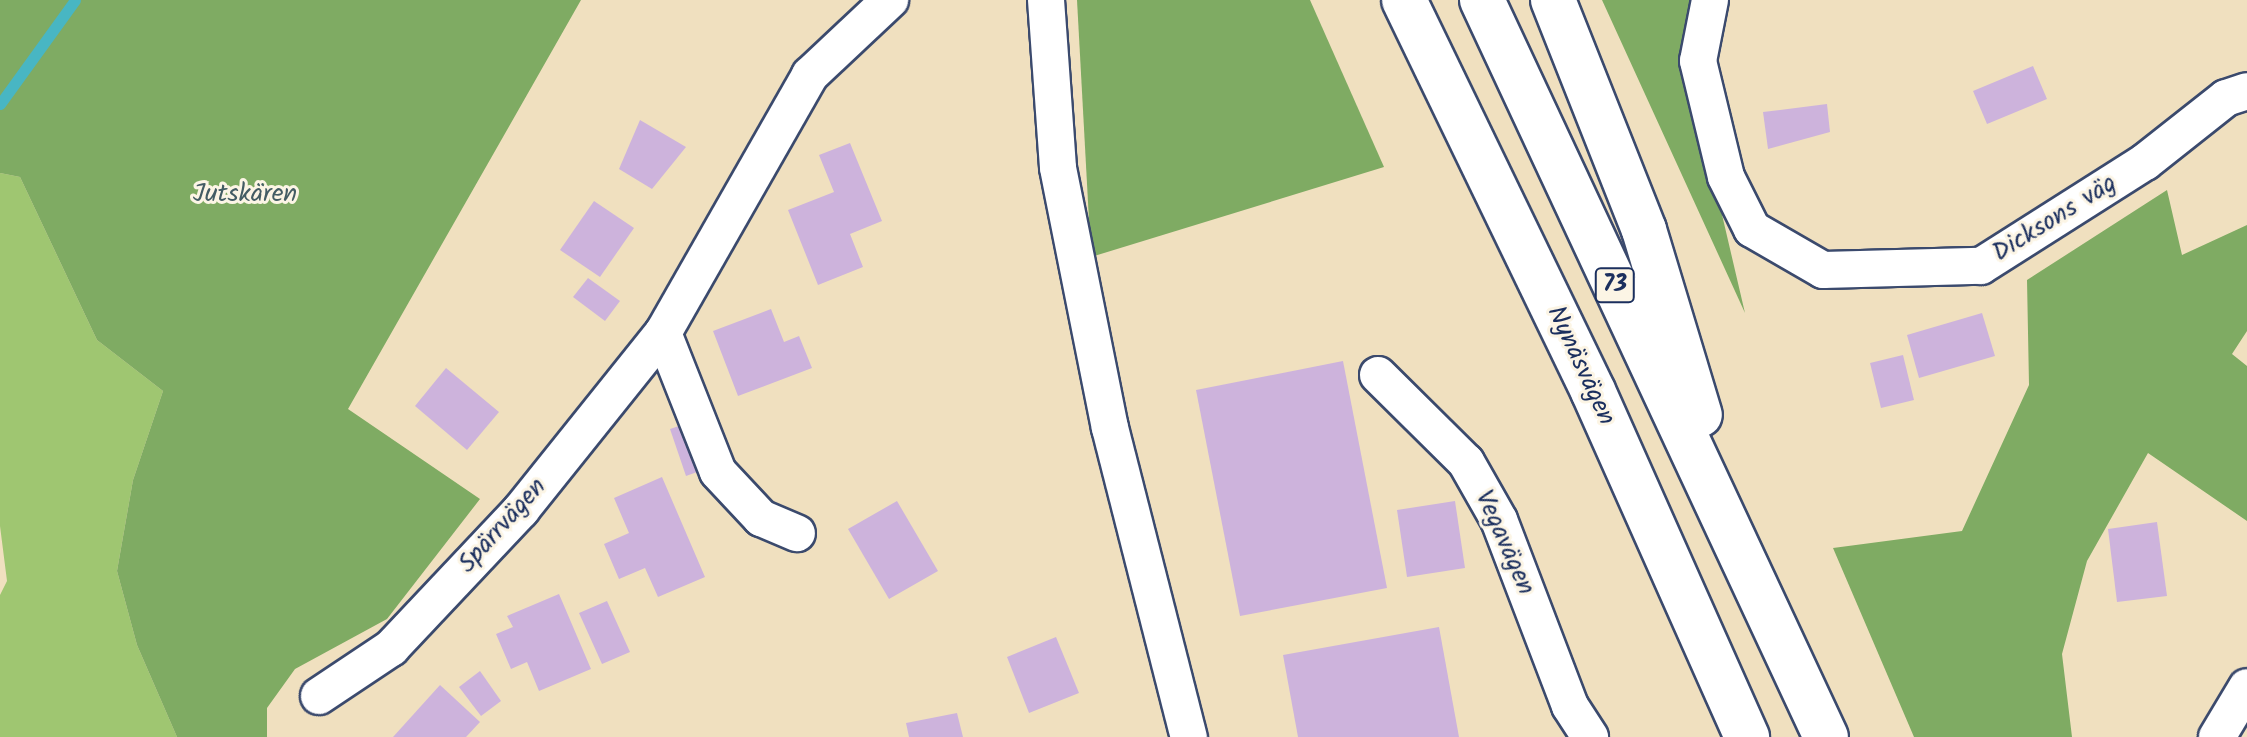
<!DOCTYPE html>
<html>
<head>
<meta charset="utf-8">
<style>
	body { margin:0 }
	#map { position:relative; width:2247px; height:737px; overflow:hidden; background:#f0e0bf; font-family:Kalam,sans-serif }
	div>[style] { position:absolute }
	.green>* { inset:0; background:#9fc671 }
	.forest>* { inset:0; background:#7fab63 }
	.stream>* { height:11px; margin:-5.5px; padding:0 5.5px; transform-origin:5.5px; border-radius:5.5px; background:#48b6c3 }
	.building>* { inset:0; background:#cdb3dc }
	.roads { filter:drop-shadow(2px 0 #3b4a6d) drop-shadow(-2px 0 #3b4a6d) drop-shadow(0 2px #3b4a6d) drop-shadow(0 -2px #3b4a6d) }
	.minor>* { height:36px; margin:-18px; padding:0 18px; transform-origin:18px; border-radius:18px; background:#fff }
	.highway>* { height:44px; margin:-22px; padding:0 22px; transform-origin:22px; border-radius:22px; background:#fff }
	span { translate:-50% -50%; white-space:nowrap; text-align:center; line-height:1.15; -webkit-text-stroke:6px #fcf5e5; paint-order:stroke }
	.shield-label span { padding:2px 6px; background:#fcf5e5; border:2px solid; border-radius:6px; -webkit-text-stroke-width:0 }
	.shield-label { font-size:24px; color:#1b2f5e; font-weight:700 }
	.park-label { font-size:26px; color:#435c64 }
	.street-label { font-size:26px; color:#1b2f5e }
</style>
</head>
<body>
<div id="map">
	<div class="green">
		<i style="clip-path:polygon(0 173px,20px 177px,97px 340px,163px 391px,133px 480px,117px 571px,137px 645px,177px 737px,0 737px,0 595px,7px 581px,0 526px)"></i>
	</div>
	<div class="forest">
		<i style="clip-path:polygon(0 0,581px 0,348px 409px,480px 499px,387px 619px,295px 669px,267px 708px,267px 737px,177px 737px,137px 645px,117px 571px,133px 480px,163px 391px,97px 340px,20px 177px,0 173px)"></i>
		<i style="clip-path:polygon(1077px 0,1310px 0,1384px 167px,1091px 257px)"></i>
		<i style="clip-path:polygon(1602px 0,1696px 0,1684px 52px,1745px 313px)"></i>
		<i style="clip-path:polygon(2167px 190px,2182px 255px,2247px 225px,2247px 331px,2232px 354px,2247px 366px,2247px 521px,2148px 453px,2087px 561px,2062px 654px,2072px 737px,1914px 737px,1833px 548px,1962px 531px,2029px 385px,2027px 280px)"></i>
	</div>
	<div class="stream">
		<i style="left:0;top:104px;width:128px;rotate:-54.2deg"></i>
	</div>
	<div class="building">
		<i style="clip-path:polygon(2033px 66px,2047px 99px,1987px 124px,1973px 91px)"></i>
		<i style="clip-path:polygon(1827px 104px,1830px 132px,1768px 149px,1763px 112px)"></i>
		<i style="clip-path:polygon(640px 120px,686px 147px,652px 189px,619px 169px)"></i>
		<i style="clip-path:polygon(850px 143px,882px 221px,850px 234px,863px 267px,818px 285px,788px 210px,834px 192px,819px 155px)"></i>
		<i style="clip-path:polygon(594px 201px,634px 228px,600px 277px,560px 250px)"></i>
		<i style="clip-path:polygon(588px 278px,620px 301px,605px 321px,573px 297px)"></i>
		<i style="clip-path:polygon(771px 309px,784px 342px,799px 336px,812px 368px,738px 396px,713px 331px)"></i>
		<i style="clip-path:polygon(1982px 313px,1995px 356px,1919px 378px,1907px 335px)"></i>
		<i style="clip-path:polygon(1903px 355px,1914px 400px,1881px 408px,1870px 363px)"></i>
		<i style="clip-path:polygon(1343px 361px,1387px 588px,1240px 616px,1196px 390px)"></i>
		<i style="clip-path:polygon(446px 368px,499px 412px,467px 450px,415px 406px)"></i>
		<i style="clip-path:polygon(694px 421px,711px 467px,686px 476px,670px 429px)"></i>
		<i style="clip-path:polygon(662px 477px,705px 577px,658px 597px,645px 568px,619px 579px,604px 544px,629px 533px,614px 498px)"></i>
		<i style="clip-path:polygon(897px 501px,938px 571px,889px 599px,848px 529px)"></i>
		<i style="clip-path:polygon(1455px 501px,1465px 568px,1407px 577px,1397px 510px)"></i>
		<i style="clip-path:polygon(2157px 522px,2167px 596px,2117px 602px,2108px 529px)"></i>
		<i style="clip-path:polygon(559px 594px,591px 669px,539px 691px,527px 662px,511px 669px,496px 634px,513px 627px,507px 616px)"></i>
		<i style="clip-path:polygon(607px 601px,630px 652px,602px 664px,579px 613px)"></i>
		<i style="clip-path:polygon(1439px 627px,1459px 737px,1298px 737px,1283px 655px)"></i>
		<i style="clip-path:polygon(1056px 637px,1079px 693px,1029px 713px,1007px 657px)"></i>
		<i style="clip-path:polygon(480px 671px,501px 701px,481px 716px,459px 687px)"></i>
		<i style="clip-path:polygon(440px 685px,480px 722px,466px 737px,393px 737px)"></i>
		<i style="clip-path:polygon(957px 713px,963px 737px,909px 737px,906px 723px)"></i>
	</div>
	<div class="roads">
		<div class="minor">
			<i style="left:1046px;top:0;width:168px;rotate:85.9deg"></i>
			<i style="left:1058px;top:168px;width:265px;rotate:78.7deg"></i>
			<i style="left:1110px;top:428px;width:319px;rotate:75.7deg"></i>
			<i style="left:1710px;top:0;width:62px;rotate:101.1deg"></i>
			<i style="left:1698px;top:61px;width:119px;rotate:76.4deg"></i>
			<i style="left:1726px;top:177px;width:58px;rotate:63.4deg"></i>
			<i style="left:1752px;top:229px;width:82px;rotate:30deg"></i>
			<i style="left:1823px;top:270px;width:158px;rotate:-1.5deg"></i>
			<i style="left:1981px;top:266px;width:194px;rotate:-32.4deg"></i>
			<i style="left:2145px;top:162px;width:103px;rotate:-38.3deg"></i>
			<i style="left:2226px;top:98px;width:22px;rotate:-18deg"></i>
			<i style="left:663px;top:333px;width:149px;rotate:68.4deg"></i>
			<i style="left:718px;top:472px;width:63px;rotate:46.9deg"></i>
			<i style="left:761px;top:518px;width:39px;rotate:23deg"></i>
			<i style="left:1378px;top:375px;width:124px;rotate:44.7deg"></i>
			<i style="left:1466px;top:462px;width:67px;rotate:60.4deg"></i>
			<i style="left:1499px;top:520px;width:199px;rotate:69.1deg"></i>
			<i style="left:1570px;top:706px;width:37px;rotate:57deg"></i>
			<i style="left:319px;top:696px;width:87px;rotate:-33.7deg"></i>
			<i style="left:391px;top:648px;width:190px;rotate:-46.7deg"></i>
			<i style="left:521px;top:510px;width:227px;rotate:-51.3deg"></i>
			<i style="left:663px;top:333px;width:297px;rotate:-60.3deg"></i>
			<i style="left:810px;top:75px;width:110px;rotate:-43.2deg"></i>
			<i style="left:2217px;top:737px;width:58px;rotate:-59deg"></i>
		</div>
		<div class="highway">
			<i style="left:1404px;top:0;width:434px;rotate:64.2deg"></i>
			<i style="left:1593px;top:391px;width:379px;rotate:66deg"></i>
			<i style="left:1482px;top:0;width:813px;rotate:64.98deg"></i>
			<i style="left:1553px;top:0;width:247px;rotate:68.4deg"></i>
			<i style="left:1644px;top:230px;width:193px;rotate:73.2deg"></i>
		</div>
	</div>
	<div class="shield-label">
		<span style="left:1615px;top:285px">73</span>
	</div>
	<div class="park-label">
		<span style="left:245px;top:195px">Jutskären</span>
	</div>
	<div class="street-label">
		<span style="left:2055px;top:219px;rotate:-32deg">Dicksons väg</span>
		<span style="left:1580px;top:366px;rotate:65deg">Nynäsvägen</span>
		<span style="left:503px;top:526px;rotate:-48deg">Spärrvägen</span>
		<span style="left:1504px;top:543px;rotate:66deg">Vegavägen</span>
	</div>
</div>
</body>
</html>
